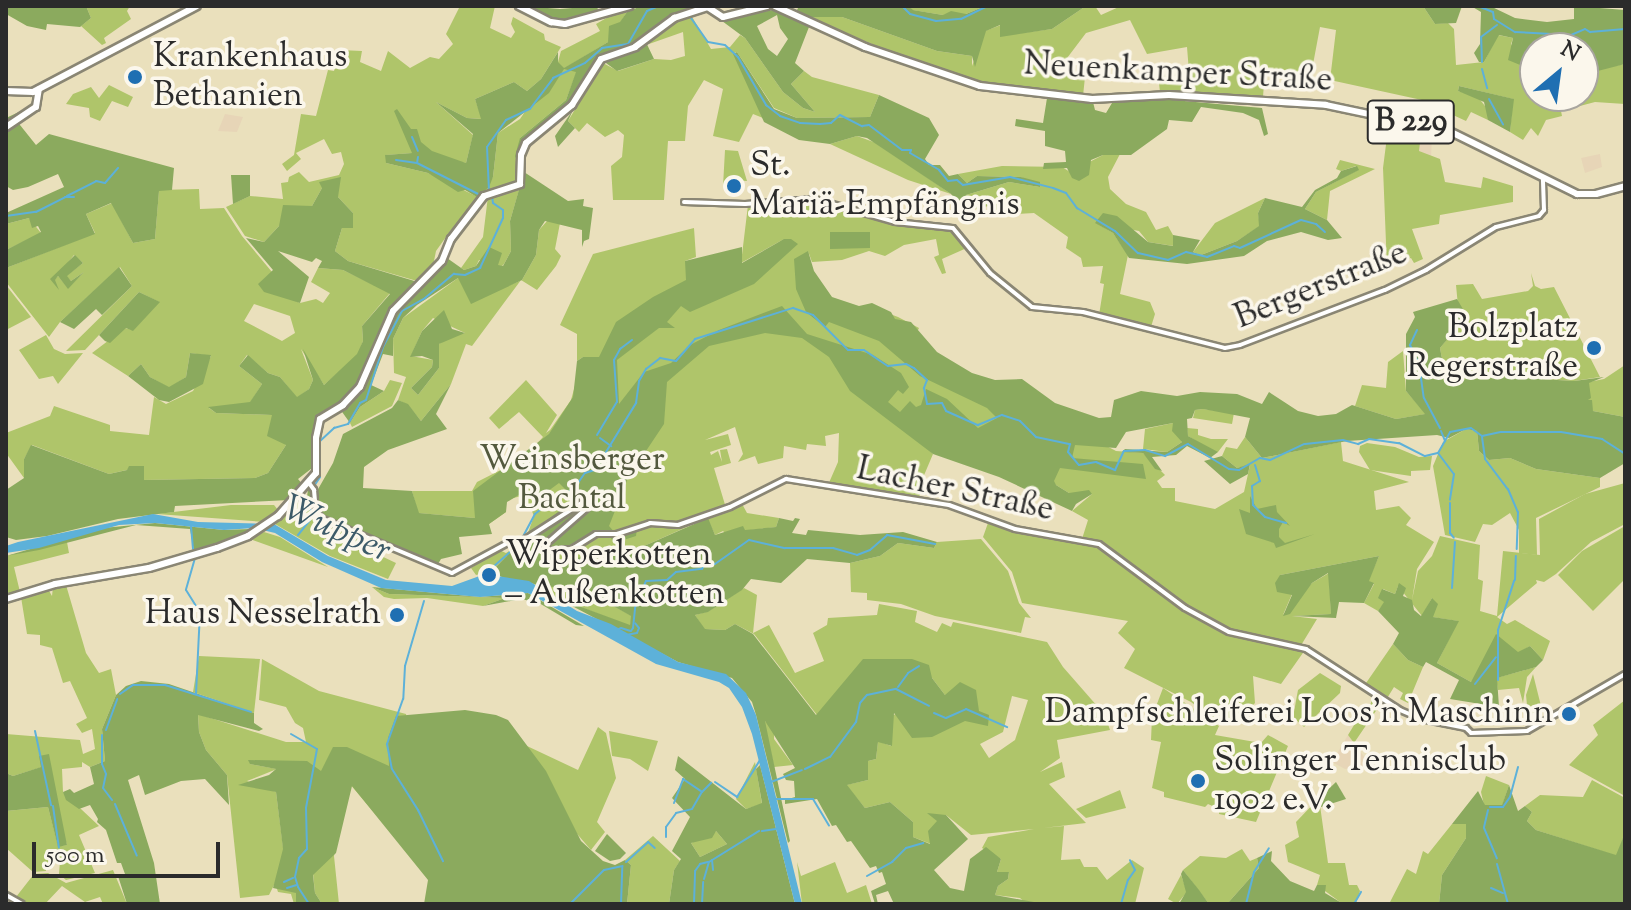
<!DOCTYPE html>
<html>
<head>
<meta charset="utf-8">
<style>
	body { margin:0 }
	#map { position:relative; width:1631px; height:910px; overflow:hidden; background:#eae0bc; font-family:"Sorts Mill Goudy",serif }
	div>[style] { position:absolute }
	.built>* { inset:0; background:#e7d5b7 }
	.green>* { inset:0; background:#afc56a }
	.forest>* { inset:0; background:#8baa5e }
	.water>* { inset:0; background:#5db1d9 }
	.stream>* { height:2px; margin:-1px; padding:0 1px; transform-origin:1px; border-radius:1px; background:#5db1d9 }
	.roads { filter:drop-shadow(2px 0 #8a8674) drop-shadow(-2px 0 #8a8674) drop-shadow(0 2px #8a8674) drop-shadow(0 -2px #8a8674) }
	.minor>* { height:4px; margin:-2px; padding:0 2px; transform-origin:2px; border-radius:2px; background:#fff }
	.major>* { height:6px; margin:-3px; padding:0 3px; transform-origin:3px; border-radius:3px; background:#fff }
	.dots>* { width:22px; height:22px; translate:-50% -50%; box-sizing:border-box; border:4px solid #fbf7ec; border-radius:50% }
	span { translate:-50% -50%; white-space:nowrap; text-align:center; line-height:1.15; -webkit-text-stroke:7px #fbf7ec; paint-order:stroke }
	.shield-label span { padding:2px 6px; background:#fbf7ec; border:2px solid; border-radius:6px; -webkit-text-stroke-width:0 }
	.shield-label { font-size:32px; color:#2b2b2b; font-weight:700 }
	.poi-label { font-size:34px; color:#2b2b2b }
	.left { translate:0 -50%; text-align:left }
	.right { translate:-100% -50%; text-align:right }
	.street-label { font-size:34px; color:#2b2b2b }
	.park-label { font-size:34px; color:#53593e }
	.water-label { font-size:36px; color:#3c5a68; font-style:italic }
	.frame { position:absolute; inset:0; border:8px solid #2b2b2b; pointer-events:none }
	.north { position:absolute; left:1519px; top:32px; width:80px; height:80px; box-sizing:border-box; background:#fbf7ec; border:2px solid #a8a59f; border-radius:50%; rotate:29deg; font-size:22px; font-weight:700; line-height:32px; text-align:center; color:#2b2b2b }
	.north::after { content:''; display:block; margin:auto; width:28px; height:36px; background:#1f6fb2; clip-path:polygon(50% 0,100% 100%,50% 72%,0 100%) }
	.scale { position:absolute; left:32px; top:842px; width:188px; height:36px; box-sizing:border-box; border:4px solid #2b2b2b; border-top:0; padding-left:10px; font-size:24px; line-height:28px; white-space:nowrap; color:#2b2b2b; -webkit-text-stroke:6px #fbf7ec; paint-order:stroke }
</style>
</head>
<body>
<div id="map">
	<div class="built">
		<i style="clip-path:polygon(225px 114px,243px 117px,237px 132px,218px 131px)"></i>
		<i style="clip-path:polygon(1421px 134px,1432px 135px,1431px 159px,1418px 152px)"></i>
		<i style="clip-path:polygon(1600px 154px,1602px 167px,1585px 173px,1581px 158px)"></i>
		<i style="clip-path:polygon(1348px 735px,1371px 766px,1345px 769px,1332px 762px)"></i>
	</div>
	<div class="green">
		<i style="clip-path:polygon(86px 6px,130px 6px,127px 11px,131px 19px,104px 38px,106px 43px,102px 45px,81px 26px,91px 18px)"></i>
		<i style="clip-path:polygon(460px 6px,495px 6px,490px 28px,511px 38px,515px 32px,511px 24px,513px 17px,544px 34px,545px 40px,561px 47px,541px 79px,527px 91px,514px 82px,475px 99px,482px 119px,467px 118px,436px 102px,473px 135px,466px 163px,412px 153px,386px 155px,386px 163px,428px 173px,480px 198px,465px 222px,451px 230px,436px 251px,433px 266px,417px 281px,348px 261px,335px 251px,342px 228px,353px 227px,353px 213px,338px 197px,338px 189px,322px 188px,312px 206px,279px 226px,264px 242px,245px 236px,226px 207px,250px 196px,283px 199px,281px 183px,288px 182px,289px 177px,299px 172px,309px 182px,339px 175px,344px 164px,341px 152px,332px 154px,324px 139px,296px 153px,301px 159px,287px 171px,282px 164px,294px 155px,301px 114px,316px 116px,328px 70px,334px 71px,340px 50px,362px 51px,360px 62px,381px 71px,388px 51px,410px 68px,430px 57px,439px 59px,453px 44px,446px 34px)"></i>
		<i style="clip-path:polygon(908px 6px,951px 8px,985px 6px,966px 14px,943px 15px,912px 10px)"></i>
		<i style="clip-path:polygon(1086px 6px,1095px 6px,1101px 15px,1121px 6px,1423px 6px,1435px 24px,1448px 23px,1454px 29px,1456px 65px,1484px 62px,1498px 35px,1513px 38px,1511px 44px,1525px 67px,1535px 70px,1535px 96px,1583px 96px,1583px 72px,1625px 64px,1625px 104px,1595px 102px,1561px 111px,1562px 116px,1546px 120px,1538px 136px,1531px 128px,1523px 140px,1510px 132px,1513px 99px,1459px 86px,1458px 91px,1478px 97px,1488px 110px,1488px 120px,1471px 112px,1466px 121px,1453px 115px,1454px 107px,1330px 80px,1336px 30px,1320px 27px,1311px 75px,1265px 70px,1263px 97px,1160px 92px,1158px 75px,1189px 72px,1187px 47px,1147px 54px,1130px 20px,1086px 33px,1055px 74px,1085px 77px,1083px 96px,984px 82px,919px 63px,805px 17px,842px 17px,937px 51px,972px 56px,972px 66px,985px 31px,1001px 25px,1000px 36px,1052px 29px)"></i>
		<i style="clip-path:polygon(627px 12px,608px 42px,565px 68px,577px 71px,566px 100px,520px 138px,518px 184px,484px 191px,493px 177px,498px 133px,520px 119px,558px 62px,561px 51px,600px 31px,596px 24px,610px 16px)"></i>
		<i style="clip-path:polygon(691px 15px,711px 49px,730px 47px,740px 35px,745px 38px,783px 92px,803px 108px,815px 112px,791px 84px,804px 71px,812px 77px,879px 95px,870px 117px,797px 118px,774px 108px,737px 52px,734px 53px,763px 118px,753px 114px,739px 142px,713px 136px,723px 89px,704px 80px,688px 106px,685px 141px,668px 141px,664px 200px,613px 200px,611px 166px,622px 157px,624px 135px,618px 130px,605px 137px,587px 123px,579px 132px,568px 121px,603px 63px,618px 71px,654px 59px,671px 60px,685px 56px,683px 32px,649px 44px,647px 41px,672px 21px)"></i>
		<i style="clip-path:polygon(109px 85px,133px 97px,128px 107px,112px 101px,100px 121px,90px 117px,89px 108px,66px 104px,73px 94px,91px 87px,99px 98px)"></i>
		<i style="clip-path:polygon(1389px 121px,1432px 131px,1432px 135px,1421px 134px,1419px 151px,1440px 159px,1445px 182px,1481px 188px,1483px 177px,1513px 186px,1513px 202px,1440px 215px,1439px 224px,1412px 229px,1423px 259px,1414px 263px,1411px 258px,1387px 268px,1383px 168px)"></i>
		<i style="clip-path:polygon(857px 136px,879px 144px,951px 194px,908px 180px,830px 144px)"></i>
		<i style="clip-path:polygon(725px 150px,738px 151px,747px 181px,731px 180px,730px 187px,723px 186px)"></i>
		<i style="clip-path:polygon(1120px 154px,1108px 177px,1110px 189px,1126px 204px,1146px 212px,1156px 230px,1168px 226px,1173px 235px,1174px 246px,1148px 242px,1139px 231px,1096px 223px,1113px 233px,1128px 255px,1120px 294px,1150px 302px,1155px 314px,1150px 330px,1099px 315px,1104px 284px,1100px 283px,1103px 266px,1083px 267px,1081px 258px,1066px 248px,1068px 237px,1034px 213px,1017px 214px,1016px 207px,1002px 207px,1003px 212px,998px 214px,993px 205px,971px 210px,966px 195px,1009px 182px,1040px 187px,1021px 177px,977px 176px,967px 183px,958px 174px,1002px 166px,1062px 167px,1070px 172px,1103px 155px)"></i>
		<i style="clip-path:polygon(1340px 160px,1375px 169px,1330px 191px,1327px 220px,1305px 209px,1316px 192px,1358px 170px,1356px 166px,1341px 171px,1336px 169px)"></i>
		<i style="clip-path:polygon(evenodd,199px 189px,200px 209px,224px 208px,242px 236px,272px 272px,259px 284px,300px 303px,316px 299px,323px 303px,330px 293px,311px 282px,318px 268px,343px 270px,390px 293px,362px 326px,363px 341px,358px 355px,324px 385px,301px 349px,313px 380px,309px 389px,297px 398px,280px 377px,268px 373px,247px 355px,239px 366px,262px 384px,250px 403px,209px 408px,216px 413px,273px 415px,286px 445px,268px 473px,255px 478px,143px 480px,144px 466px,109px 474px,32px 445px,24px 459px,24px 478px,6px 453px,6px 433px,50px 416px,54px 406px,110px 425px,110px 431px,149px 435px,154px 397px,166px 404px,193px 391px,211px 356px,190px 353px,186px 377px,169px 388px,150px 377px,141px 364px,128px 376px,92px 353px,125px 328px,133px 330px,159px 302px,139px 292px,85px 350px,66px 351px,132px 286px,120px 267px,60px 322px,49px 337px,6px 282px,6px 268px,95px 233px,86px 214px,112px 203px,133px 243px,155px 239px,159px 190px,199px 189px,74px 255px,83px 263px,66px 276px,71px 281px,84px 272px,68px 288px,58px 276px,54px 280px,74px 255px,199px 189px,254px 304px,290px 316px,295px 333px,282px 341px,244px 321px,254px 304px)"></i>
		<i style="clip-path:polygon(519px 190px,510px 221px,511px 251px,504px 264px,501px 267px,479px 260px,476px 266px,464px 270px,461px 268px,483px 237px,488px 196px)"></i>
		<i style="clip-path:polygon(1265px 198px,1258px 213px,1260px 226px,1237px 241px,1201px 255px,1193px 252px,1215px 223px)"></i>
		<i style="clip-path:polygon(819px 201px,889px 222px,950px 229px,969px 247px,942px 259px,946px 273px,942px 274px,934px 257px,939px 255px,936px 239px,904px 245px,885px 256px,869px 251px,842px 260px,812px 262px,808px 251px,812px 270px,832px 298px,857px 308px,874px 308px,898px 317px,919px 328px,917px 332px,935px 356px,1116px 451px,1143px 453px,1165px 475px,1157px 481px,1162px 488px,1175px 488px,1175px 501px,1215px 509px,1244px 492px,1250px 465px,1237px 468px,1222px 456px,1226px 447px,1237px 449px,1245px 437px,1262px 458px,1341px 442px,1343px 461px,1409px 482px,1374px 491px,1376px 510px,1399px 506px,1411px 518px,1406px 525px,1434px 542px,1417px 569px,1412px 600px,1418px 571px,1432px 556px,1440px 536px,1480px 545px,1478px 579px,1483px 581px,1480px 611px,1497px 616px,1503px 551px,1540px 555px,1539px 519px,1585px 494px,1625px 483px,1625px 524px,1591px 542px,1556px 574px,1544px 582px,1536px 580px,1537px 583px,1497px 617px,1507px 624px,1515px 620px,1550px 641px,1543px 660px,1530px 646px,1471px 682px,1437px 663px,1458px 621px,1432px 617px,1432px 598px,1422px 616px,1398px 586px,1395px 594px,1383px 589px,1385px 602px,1378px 611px,1364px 603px,1374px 584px,1368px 581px,1379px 556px,1280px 575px,1292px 594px,1283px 615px,1312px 583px,1329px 573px,1331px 614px,1292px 616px,1317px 619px,1300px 647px,1235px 633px,1186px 607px,1104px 545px,1082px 539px,1088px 520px,1072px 511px,1092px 494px,1069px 493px,1056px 485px,929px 450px,933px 454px,922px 480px,919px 500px,828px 485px,838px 462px,839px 433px,825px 436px,826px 446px,807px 444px,806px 450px,784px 446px,783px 458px,758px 464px,755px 456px,738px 462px,743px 454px,735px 427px,705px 440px,728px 434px,731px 445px,710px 452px,711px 455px,718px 451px,722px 462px,720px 450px,727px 449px,731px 463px,714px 468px,726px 508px,741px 502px,747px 513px,779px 518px,776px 527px,725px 533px,723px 531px,715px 535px,707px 518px,644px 546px,580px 561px,506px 556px,492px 571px,476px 575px,471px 568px,499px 550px,506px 553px,525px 541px,534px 516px,531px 509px,522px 507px,521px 496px,506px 500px,506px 512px,489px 524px,475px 510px,475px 518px,418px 513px,412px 491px,472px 491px,477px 482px,524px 458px,543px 437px,519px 412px,499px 429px,489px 418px,526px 380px,557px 415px,546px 433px,550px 430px,571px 400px,583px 357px,577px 361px,577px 334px,560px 325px,593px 254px,694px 228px,696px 257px,685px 261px,747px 264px,784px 239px,741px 263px,748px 205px)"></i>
		<i style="clip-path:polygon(29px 218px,41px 233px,6px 250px,6px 224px)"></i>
		<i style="clip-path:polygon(evenodd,548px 220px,560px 223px,555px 249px,561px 256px,556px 266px,537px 290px,521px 280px,472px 346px,466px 344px,451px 384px,421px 421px,408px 405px,398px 400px,406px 377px,394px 373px,393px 339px,403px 318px,458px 278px,498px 290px,522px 280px,536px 255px,539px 230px,548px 220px,433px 318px,465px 333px,451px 336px,439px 344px,439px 368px,418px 395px,411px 388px,432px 367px,433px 360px,411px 356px,422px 331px,433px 318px)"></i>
		<i style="clip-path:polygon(1531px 273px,1535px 286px,1541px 289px,1554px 287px,1600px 377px,1574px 381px,1508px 377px,1446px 380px,1440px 348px,1466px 316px,1458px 306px,1456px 285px,1473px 284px,1482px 299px,1528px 291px,1533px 286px)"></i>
		<i style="clip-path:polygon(6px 285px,31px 317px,6px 330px)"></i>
		<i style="clip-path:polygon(46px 335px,54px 349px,65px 354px,83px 353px,58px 384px,53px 376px,39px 379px,19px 350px)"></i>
		<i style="clip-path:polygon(1403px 351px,1406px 391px,1426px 414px,1396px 419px,1355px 406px,1362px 385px,1386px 388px,1388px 362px)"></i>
		<i style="clip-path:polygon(1625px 365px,1625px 417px,1593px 411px,1588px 401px,1589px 382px,1604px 379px)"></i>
		<i style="clip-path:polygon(390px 380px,402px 383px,392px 406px,352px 427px,350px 423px,360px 407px,384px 391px)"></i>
		<i style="clip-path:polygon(1203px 409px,1234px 413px,1232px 424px,1193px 418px,1195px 410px)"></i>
		<i style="clip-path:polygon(1173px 423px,1182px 442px,1167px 452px,1143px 449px,1145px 429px)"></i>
		<i style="clip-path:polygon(1187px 428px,1198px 429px,1198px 435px,1211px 439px,1228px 439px,1218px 452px,1214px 452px,1188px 436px)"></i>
		<i style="clip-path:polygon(1466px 429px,1477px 431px,1479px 451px,1489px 460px,1510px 458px,1536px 469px,1600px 478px,1600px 487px,1536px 518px,1537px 555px,1519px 553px,1519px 530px,1510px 513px,1492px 525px,1483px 524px,1475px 542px,1445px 535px,1433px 466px,1443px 442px)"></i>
		<i style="clip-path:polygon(1367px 443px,1395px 447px,1419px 457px,1432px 456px,1430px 470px,1411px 471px,1411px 476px,1370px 470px,1359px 452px,1360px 446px)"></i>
		<i style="clip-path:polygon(297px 502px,312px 509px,320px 519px,382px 543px,377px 554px,396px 563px,388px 579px,330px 556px,275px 524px)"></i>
		<i style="clip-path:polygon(231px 505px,274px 505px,278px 510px,265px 522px,157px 514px)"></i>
		<i style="clip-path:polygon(988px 523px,1099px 546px,1185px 609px,1234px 635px,1305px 650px,1281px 684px,1253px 676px,1255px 703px,1243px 715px,1218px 723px,1191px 702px,1124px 668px,1135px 649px,1118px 633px,1128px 621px,1022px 603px,1012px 572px,983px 537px)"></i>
		<i style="clip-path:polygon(1625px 526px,1625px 579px,1593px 611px,1558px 575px,1582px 551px)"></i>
		<i style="clip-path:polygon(264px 532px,280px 537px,328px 567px,250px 539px)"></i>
		<i style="clip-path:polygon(981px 539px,1008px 571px,1019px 603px,1031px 618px,1025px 617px,1021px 633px,935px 616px,901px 604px,867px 600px,867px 593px,851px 592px,850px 563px,880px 556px,898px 543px,934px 548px,937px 542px)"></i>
		<i style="clip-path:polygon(67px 542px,69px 553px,14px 567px,20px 592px,6px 598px,6px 556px)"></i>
		<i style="clip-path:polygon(529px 581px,590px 593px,632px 616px,630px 626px,557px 598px)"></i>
		<i style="clip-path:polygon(66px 585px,86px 653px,99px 673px,111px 669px,116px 695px,102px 729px,105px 761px,90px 767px,82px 762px,82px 767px,62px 769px,63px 792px,99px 826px,79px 835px,95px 873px,66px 880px,59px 874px,60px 861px,45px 864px,46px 871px,33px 872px,6px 848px,6px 811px,48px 807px,58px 846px,67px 845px,42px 767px,13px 776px,6px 773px,6px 734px,80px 740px,83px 754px,95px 749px,92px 729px,82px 733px,76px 724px,87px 718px,70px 681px,63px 683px,52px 648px,40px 645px,40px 635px,27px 634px,21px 597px,48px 589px,52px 596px,53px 587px)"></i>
		<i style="clip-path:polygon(372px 587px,389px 594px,505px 598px,483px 606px,427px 598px,394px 599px,384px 597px)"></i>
		<i style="clip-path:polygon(evenodd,744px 588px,757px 595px,753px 633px,769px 625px,795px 673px,824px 661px,813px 633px,827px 625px,828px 618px,877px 615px,879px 604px,917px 611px,915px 622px,937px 632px,942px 623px,951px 627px,953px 622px,1047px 642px,1063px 667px,1105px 715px,1110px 730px,1057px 740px,1060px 758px,1040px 772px,1062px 762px,1065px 777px,1049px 784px,1086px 823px,1043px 828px,1064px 826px,1061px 860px,1080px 859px,1084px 867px,1097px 867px,1107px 880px,1132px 860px,1144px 868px,1135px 904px,1026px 903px,1020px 898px,995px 895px,998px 886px,1008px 879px,1009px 872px,997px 872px,1001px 859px,982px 848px,988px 837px,1034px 829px,971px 835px,946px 815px,939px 815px,931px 844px,913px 837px,913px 822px,890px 802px,865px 808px,846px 785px,868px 780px,868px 761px,876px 759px,878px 741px,891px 746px,891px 716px,945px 695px,932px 678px,817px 715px,754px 634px,735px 624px,725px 630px,704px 629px,695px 615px,709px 611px,744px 588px,1012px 696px,1028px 700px,1015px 740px,989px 758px,980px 744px,1003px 732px,1012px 696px)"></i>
		<i style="clip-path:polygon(1393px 644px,1408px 660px,1423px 667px,1408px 703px,1400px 699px,1403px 693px,1394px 687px,1386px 700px,1364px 686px)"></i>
		<i style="clip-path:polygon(199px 656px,260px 659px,254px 713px,193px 692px)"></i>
		<i style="clip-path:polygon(evenodd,262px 659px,319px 691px,406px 714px,429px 877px,349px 783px,334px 856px,339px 904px,322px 904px,315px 893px,313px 873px,311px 894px,317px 904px,294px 904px,291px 894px,278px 892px,275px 883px,269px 895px,240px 898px,227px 775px,206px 750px,199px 732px,198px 714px,286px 742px,306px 742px,303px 728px,295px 723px,286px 707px,259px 700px,262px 659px,250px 764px,307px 764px,283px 847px,276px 792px,247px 781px,277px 769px,250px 764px)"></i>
		<i style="clip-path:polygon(1536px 667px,1527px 677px,1523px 703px,1519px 688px,1498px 690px,1496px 678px)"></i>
		<i style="clip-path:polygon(1320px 673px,1341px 686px,1340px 693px,1304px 727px,1293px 717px,1298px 690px)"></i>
		<i style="clip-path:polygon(1533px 674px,1542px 710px,1528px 715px,1526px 695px)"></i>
		<i style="clip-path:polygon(1163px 688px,1219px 726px,1215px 735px,1261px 743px,1268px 735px,1288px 746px,1256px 822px,1219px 814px,1219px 809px,1208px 804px,1205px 807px,1164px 797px,1164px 792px,1152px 788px,1161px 742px,1151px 740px,1152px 717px)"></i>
		<i style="clip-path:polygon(1373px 696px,1382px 702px,1354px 743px,1348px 735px,1365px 707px,1369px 709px)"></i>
		<i style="clip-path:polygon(1625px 700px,1625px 796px,1569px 765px,1598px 735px,1593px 725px)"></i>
		<i style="clip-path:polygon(764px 720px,774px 730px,774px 739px,793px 765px,774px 767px)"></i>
		<i style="clip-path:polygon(598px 727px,606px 733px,616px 778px,597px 822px,605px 832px,591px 850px,572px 828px,527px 746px,578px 770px)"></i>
		<i style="clip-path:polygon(609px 731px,658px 741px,648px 771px,630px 759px,612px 756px)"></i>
		<i style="clip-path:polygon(755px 762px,762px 804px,746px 809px,736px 799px)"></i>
		<i style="clip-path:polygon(1486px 776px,1509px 785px,1502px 806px,1484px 805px,1481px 792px)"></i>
		<i style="clip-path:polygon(1592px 780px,1625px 798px,1625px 833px,1617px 856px,1536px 830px,1527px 821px,1532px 812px,1525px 806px,1540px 795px,1583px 797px)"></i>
		<i style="clip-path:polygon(1120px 790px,1126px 808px,1086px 818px,1076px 809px)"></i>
		<i style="clip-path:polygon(1319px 798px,1328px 863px,1345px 863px,1349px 885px,1357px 885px,1360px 891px,1356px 903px,1340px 902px,1317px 885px,1320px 875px,1288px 862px,1285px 845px,1299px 837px,1296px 822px)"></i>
		<i style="clip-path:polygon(1452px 824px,1466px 824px,1466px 838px,1442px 875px,1439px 904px,1389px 904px,1407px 869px,1416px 874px,1423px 851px,1428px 854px)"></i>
		<i style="clip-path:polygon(716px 831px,727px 844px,700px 857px,691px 843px)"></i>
		<i style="clip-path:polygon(653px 836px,680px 861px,674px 870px,669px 904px,627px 904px,631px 865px,625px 860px)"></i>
		<i style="clip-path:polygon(1242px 849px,1250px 861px,1257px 858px,1259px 868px,1227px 904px,1209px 904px,1183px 870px,1200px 856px,1226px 858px)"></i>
		<i style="clip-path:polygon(797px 862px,801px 876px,835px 862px,847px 893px,866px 885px,872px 904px,802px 904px)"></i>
		<i style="clip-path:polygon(113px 870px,127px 904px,103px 904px,100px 897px,85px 902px,62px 886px,45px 904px,24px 904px,16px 897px,34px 874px,48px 873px,66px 883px)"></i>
		<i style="clip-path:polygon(1181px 875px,1187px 892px,1177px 904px,1168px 899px)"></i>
	</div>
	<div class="forest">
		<i style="clip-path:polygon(6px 6px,86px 6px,91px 18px,80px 27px,47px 24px,46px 30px,27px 26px,6px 14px)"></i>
		<i style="clip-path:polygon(523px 6px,560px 9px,597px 6px,599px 14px,559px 23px)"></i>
		<i style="clip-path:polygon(641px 6px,696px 8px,668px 19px,643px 36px,654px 59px,617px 71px,599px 58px,570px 104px,526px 140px,519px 167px,515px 156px,520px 138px,566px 100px,576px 72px,564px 69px,549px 93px,498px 133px,493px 177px,489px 187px,477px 197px,465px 190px,458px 192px,428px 173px,386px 163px,385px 155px,412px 153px,394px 111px,397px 109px,411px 129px,417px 129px,421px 142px,432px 151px,466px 163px,473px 134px,436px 102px,467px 118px,481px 119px,475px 99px,514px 82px,527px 91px,541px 79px,558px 52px,558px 62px,564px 68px,608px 42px,609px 26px,620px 22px,627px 12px)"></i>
		<i style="clip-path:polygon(799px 6px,908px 6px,913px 10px,943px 15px,951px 11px,966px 14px,985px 6px,1086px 6px,1052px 29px,1000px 37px,1000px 25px,986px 31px,975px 67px,972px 56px,937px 51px,842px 17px,805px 17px,796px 12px)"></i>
		<i style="clip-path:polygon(1423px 6px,1462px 6px,1456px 23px,1435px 24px)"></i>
		<i style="clip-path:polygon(1471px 6px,1490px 6px,1515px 18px,1547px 22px,1574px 19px,1574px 6px,1625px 10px,1625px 64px,1586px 74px,1583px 48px,1535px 48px,1535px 70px,1525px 67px,1508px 60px,1513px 38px,1499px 35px,1484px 62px,1479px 62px,1474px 53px,1480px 44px,1481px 12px)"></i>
		<i style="clip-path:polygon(evenodd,772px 10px,809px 27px,795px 63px,804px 71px,791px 84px,815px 112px,803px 108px,783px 92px,745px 38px,722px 21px,772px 10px,777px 15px,780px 28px,788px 39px,777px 56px,768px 49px,757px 26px,777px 15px)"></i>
		<i style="clip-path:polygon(737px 52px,774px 109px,797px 118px,870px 117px,879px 95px,929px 118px,939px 135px,925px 159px,929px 165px,940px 165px,949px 176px,958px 174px,967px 183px,977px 176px,1021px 177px,1040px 182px,1040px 187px,1009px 182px,966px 195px,971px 210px,966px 213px,951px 194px,867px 138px,857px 136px,830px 144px,799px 140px,764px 122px,733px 54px)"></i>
		<i style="clip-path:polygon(1459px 86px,1514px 99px,1510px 132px,1488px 120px,1484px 102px,1458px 91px)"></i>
		<i style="clip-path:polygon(1047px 98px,1093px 102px,1095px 110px,1106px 113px,1112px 103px,1162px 99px,1262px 108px,1268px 134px,1264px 136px,1259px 120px,1243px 113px,1201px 107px,1192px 122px,1169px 120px,1167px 129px,1131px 155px,1103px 155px,1091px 160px,1089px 175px,1079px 181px,1072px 178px,1067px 168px,1043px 169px,1044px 163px,1066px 162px,1065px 151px,1045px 146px,1045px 131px,1015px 126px,1016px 119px,1043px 123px)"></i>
		<i style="clip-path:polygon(573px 110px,568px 121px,575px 128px,558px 147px,555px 136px)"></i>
		<i style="clip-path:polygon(21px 111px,23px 115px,16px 120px,36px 145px,49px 134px,174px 168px,172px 190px,159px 191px,155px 239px,133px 243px,111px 203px,86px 214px,95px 234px,6px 268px,6px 250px,41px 232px,38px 226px,32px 228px,29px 218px,6px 224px,6px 213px,64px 187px,58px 174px,28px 187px,13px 190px,6px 186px,6px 118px)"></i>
		<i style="clip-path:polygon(1357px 166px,1359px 170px,1316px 192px,1305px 209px,1327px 220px,1342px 238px,1328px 240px,1301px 232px,1267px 241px,1244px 256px,1187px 264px,1129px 258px,1113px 233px,1095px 223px,1103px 213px,1117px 216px,1148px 242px,1173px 246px,1173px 235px,1200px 240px,1193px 252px,1201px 255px,1237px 241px,1259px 226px,1258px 213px,1265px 198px,1302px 207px,1315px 190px,1337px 178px,1341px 171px)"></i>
		<i style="clip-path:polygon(524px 172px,568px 201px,584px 199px,583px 206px,593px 208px,589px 239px,584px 241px,582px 247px,582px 230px,545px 221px,539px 230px,536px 255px,522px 280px,471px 304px,458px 278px,417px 305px,403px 318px,393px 339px,393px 356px,383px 354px,371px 385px,384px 391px,360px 407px,350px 423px,340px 409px,319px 416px,314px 436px,316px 465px,298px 479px,304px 486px,289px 500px,175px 506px,174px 512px,118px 519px,47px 536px,16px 540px,6px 537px,6px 490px,24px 478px,24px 459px,31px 445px,109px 474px,127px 470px,129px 466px,144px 466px,144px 480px,255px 478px,268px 473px,286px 445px,267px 436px,272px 415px,216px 413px,208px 407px,250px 402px,262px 384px,239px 366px,248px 355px,268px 373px,280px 377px,297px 397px,309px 389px,313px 380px,303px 349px,324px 385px,357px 354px,363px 341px,362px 326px,390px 294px,343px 270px,318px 268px,322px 261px,316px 258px,312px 262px,278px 251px,309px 277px,300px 303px,264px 292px,258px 284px,273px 270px,246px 238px,264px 242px,279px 226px,283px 205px,312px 206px,322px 188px,319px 182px,341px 177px,338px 197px,353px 213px,353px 228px,342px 228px,335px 251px,348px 261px,421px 283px,447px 258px,464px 270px,476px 266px,489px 247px,502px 253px,498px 265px,503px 266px,511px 251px,510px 221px)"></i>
		<i style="clip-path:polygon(231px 175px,250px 175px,250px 196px,233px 204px)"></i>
		<i style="clip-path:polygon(830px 232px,870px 232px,870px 248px,830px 249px)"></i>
		<i style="clip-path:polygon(784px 239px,791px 239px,798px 244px,754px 284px,690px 312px,681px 306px,667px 322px,675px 328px,659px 328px,617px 360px,619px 404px,644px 372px,671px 363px,690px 345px,719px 330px,782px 306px,807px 334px,873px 355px,901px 373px,909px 387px,903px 394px,898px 390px,888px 402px,900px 412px,910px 401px,916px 407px,921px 405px,926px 389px,947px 399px,978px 428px,997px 418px,987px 408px,920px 376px,879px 341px,829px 322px,825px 327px,806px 312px,796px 289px,794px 259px,808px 251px,814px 271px,832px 297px,859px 306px,872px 303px,891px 312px,895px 319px,911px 322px,937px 352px,972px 373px,995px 380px,1022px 379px,1055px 403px,1099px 418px,1111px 417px,1114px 400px,1141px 391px,1177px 396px,1200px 392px,1237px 394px,1262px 404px,1269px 392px,1298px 411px,1318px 416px,1336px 414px,1352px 405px,1396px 419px,1425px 414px,1406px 391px,1406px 334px,1415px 317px,1413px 312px,1457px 299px,1467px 316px,1440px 348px,1446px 380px,1508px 377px,1574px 381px,1604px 377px,1589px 383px,1591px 398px,1588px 400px,1592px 400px,1593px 411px,1625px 417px,1625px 463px,1600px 478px,1536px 469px,1510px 458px,1489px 460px,1479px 451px,1477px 431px,1466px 429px,1449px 438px,1437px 435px,1347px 441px,1262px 458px,1245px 437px,1250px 418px,1203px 409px,1195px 410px,1192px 418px,1187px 419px,1188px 436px,1218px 452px,1210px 458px,1187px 446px,1176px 455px,1152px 457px,1162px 471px,1155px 469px,1143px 453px,1122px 452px,1125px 449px,1167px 452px,1182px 442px,1172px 431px,1173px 423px,1126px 432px,1116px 448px,1075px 445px,1072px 458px,1143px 464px,1146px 479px,1060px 468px,1054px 481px,1056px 485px,1069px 493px,1089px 490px,1092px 494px,1076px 504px,1072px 511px,999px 477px,933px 454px,850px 391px,829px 357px,802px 338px,765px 333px,709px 346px,667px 382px,664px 424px,628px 478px,609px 526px,617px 535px,637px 528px,636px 536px,614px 543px,606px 530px,587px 536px,554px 557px,565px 560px,644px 546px,708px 518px,715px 535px,743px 526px,745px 530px,776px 527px,779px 518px,793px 521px,795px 518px,800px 519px,792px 533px,806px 535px,808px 530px,860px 535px,903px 532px,937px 542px,934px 548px,898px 543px,880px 556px,850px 563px,807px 559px,781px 583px,751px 579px,742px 590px,708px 612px,695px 615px,705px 629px,725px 630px,735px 624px,753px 634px,816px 715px,863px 659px,912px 659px,929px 665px,932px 678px,945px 695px,960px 682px,976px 690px,979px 711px,989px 715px,988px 726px,965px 721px,932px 737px,912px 738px,894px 713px,892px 746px,878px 742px,876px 759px,868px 761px,868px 780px,847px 785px,865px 808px,890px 802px,913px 822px,913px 837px,930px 844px,928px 831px,937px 821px,927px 813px,946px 815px,968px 839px,934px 870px,950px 888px,964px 891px,970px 859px,986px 847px,1001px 859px,997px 872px,1009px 872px,1008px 879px,998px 886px,995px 895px,1045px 904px,894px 904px,888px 891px,876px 895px,878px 904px,875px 904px,871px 891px,886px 884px,882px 872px,879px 873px,876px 866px,870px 868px,851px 841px,847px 842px,836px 825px,832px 826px,817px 799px,785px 804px,785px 800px,795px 797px,794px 781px,786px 780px,783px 774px,795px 768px,765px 721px,790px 841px,788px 843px,756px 715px,752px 702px,732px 678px,678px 662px,557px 598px,630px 625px,631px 616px,590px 593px,505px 579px,492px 571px,525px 537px,575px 499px,559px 483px,536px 500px,530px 488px,507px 502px,506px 512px,489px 524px,492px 534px,459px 537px,462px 554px,441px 559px,438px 564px,328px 520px,320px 515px,316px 507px,306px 505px,308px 489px,317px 491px,333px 463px,343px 434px,392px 408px,398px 400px,408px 404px,421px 421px,451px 384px,436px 414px,447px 429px,388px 450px,364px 467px,363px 488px,412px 491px,419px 513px,475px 518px,473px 491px,549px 434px,573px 397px,577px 361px,583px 357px,599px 357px,616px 322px,653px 297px,686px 280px,685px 261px,742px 247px,742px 263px)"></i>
		<i style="clip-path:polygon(75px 255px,83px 263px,67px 276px,71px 281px,84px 272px,68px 289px,58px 276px,55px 280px,59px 290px,50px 279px)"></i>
		<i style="clip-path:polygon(119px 267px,132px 286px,102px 315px,96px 309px,74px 329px,60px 322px)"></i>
		<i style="clip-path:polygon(139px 292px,160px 302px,133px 331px,126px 328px,110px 343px,105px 341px,99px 335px)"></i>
		<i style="clip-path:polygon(444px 310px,452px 329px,465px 333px,439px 344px,439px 368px,418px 395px,411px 388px,432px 367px,433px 360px,422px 356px,410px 357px,422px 331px)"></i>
		<i style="clip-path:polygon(190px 353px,211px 355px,203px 384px,169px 402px,159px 400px,128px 376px,141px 364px,150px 377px,169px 387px,186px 377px)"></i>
		<i style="clip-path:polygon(1222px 456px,1237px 468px,1250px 464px,1248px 474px,1230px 484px,1204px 461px)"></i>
		<i style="clip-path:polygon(1250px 496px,1257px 509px,1276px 505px,1277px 512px,1290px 526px,1283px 522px,1279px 529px,1279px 537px,1285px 543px,1315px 534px,1276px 548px,1274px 543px,1246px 534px,1239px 509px,1250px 513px)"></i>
		<i style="clip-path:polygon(155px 523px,224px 530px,250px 529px,233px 539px,194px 551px,190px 529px,136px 525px,39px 550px,6px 556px,103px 528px)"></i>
		<i style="clip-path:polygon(1379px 556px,1369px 581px,1374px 583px,1364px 603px,1339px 602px,1336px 618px,1292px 616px,1331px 614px,1328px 573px,1312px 583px,1290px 614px,1283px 616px,1292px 595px,1277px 592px,1275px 583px,1280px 575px)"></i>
		<i style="clip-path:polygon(1399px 583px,1406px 588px,1403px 596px,1412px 600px,1414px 610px,1421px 616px,1432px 598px,1438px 604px,1433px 617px,1459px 621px,1437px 663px,1471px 682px,1496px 634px,1518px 652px,1530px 646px,1543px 660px,1536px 667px,1497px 678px,1499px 707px,1450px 699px,1459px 680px,1426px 662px,1423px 667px,1408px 660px,1393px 644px,1399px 633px,1378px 611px,1384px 602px,1378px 598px,1382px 589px,1395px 594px)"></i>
		<i style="clip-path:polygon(372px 587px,480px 597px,528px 593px,584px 626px,576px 625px,539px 603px,521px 599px,483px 606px,505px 598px,389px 594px)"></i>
		<i style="clip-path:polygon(141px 681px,169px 684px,254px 713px,254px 723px,263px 729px,259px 731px,198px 715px,199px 732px,206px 750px,227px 775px,229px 805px,205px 779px,181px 781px,145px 795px,139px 775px,128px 780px,154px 863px,160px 904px,127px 904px,118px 876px,125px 874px,121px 863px,117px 863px,106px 830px,97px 822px,98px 819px,90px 805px,79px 809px,66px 800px,63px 792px,70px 789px,74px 793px,94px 784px,90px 767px,105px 761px,102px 729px,116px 695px,126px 686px)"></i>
		<i style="clip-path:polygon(465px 710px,496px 715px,508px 720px,546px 771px,581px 841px,603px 861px,615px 865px,625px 860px,631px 865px,627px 904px,424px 904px,428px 880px,352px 786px,336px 853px,313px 875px,315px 893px,322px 904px,296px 904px,296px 893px,273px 888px,283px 849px,276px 792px,238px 785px,269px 775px,276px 769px,250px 764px,248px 760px,307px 761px,321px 771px,333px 747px,347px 747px,389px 766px,388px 738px,396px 716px)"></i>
		<i style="clip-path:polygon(49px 754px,67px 845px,58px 847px,48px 807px,6px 811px,6px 773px,13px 776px,41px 767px,39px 756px)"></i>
		<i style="clip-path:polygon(evenodd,678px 756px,746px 809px,762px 803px,756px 769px,760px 765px,795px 904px,669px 904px,674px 870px,681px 859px,672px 851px,690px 817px,672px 798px,685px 779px,675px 770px,678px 756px,716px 831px,727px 844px,700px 857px,691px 843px,712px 838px,716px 831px)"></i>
		<i style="clip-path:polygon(1336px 782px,1346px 799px,1321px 807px,1319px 798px)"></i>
		<i style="clip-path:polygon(1509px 785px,1518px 811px,1525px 806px,1532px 812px,1527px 821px,1536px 830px,1616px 855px,1625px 833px,1625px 904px,1439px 904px,1442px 875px,1466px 838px,1466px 824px,1452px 824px,1478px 791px,1485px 805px,1502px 805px)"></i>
		<i style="clip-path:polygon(607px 834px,626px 853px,620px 859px,610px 861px,595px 851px)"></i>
		<i style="clip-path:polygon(1272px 851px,1271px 861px,1290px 881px,1314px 891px,1317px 885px,1326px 885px,1325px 893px,1340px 902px,1355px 904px,1227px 904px,1259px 868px,1257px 858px)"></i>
		<i style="clip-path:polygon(1183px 870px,1199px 890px,1209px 904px,1179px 904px,1186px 892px,1181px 874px)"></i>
	</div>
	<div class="water">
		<i style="clip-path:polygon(153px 514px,198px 522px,274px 524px,328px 556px,386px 580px,452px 586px,485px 574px,529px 581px,577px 611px,611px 624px,678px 662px,726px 674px,746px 693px,756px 715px,802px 904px,795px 904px,752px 734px,742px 707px,729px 688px,719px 682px,656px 664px,528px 593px,480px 597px,381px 588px,322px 562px,275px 533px,254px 528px,224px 530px,155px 523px,119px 525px,39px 548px,6px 553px,6px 546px,18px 542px)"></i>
	</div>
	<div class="stream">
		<i style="left:902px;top:6px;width:11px;rotate:45deg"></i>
		<i style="left:910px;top:14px;width:27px;rotate:15deg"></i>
		<i style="left:936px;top:21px;width:25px;rotate:-5deg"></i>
		<i style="left:961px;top:19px;width:30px;rotate:-26deg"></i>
		<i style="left:1478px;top:6px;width:16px;rotate:22deg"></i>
		<i style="left:1493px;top:12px;width:7px;rotate:82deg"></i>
		<i style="left:1494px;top:19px;width:25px;rotate:32deg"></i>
		<i style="left:1515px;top:32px;width:56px;rotate:3.1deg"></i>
		<i style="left:1571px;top:35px;width:15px;rotate:-23deg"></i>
		<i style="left:1585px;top:29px;width:6px;rotate:31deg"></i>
		<i style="left:1590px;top:32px;width:35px;rotate:-5deg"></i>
		<i style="left:691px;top:18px;width:29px;rotate:55deg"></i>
		<i style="left:708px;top:42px;width:17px;rotate:10deg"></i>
		<i style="left:725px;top:45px;width:18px;rotate:43deg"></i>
		<i style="left:738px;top:57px;width:56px;rotate:59.7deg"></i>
		<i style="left:766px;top:105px;width:18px;rotate:38deg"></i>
		<i style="left:780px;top:116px;width:21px;rotate:19deg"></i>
		<i style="left:800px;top:123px;width:20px;rotate:3deg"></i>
		<i style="left:820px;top:124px;width:11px;rotate:-5deg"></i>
		<i style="left:831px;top:123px;width:12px;rotate:-42deg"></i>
		<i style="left:840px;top:115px;width:25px;rotate:27deg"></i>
		<i style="left:862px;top:126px;width:7px;rotate:-8deg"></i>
		<i style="left:869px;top:125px;width:41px;rotate:37.1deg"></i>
		<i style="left:902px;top:150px;width:9px"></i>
		<i style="left:911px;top:150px;width:3px;rotate:108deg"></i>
		<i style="left:910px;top:153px;width:34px;rotate:30deg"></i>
		<i style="left:939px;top:170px;width:14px;rotate:51deg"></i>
		<i style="left:948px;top:181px;width:9px;rotate:-6deg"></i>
		<i style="left:957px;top:180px;width:8px;rotate:40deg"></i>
		<i style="left:963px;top:185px;width:48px;rotate:-9.7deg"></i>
		<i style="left:1010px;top:177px;width:44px;rotate:14.3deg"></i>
		<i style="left:1053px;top:188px;width:14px;rotate:21deg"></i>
		<i style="left:1066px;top:193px;width:19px;rotate:54deg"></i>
		<i style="left:1077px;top:208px;width:44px;rotate:31.2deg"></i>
		<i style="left:1115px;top:231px;width:32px;rotate:44deg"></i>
		<i style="left:1138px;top:253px;width:31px;rotate:13deg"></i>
		<i style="left:1168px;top:260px;width:20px;rotate:-24deg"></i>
		<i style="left:1186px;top:252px;width:22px;rotate:13deg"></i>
		<i style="left:1207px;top:257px;width:29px;rotate:-22deg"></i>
		<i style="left:1234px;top:246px;width:6px;rotate:18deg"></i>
		<i style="left:1240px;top:248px;width:67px;rotate:-24.7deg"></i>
		<i style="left:1301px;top:220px;width:16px;rotate:15deg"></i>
		<i style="left:1316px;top:224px;width:12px;rotate:42deg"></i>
		<i style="left:1482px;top:62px;width:25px;rotate:-92deg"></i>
		<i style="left:1481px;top:37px;width:20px;rotate:-37deg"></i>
		<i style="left:1482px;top:69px;width:20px;rotate:75deg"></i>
		<i style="left:1489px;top:99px;width:29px;rotate:61deg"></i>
		<i style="left:412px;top:137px;width:15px;rotate:67deg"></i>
		<i style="left:418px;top:157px;width:6px;rotate:99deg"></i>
		<i style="left:417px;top:163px;width:68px;rotate:26.9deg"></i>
		<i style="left:396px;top:160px;width:21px;rotate:8deg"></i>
		<i style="left:489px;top:191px;width:44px;rotate:-92.6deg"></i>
		<i style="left:487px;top:147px;width:33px;rotate:-55deg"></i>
		<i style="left:506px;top:120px;width:26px;rotate:-25deg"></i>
		<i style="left:530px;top:109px;width:39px;rotate:-53deg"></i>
		<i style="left:553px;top:78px;width:35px;rotate:-25deg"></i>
		<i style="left:585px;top:63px;width:23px;rotate:-41deg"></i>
		<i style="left:602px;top:48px;width:26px;rotate:-9deg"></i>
		<i style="left:628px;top:44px;width:38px;rotate:-60deg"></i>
		<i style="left:647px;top:11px;width:13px;rotate:-23deg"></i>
		<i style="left:67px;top:196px;width:33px;rotate:-27deg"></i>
		<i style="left:96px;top:181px;width:9px;rotate:13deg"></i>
		<i style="left:105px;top:183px;width:20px;rotate:-49deg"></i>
		<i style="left:6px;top:216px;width:30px;rotate:-8deg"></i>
		<i style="left:36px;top:212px;width:33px;rotate:-27deg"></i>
		<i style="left:65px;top:197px;width:9px"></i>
		<i style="left:1417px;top:330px;width:17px;rotate:115deg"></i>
		<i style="left:1410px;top:345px;width:21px;rotate:65deg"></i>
		<i style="left:1419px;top:364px;width:34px;rotate:82deg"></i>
		<i style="left:1424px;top:398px;width:34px;rotate:62deg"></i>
		<i style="left:1441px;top:431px;width:11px;rotate:68deg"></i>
		<i style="left:597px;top:435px;width:39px;rotate:-59deg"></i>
		<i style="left:617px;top:402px;width:42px;rotate:-94.1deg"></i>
		<i style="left:614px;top:360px;width:13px;rotate:-61deg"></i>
		<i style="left:620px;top:349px;width:15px;rotate:-37deg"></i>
		<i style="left:1482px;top:437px;width:22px;rotate:82deg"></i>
		<i style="left:1485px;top:459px;width:38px;rotate:53deg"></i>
		<i style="left:1508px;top:489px;width:25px;rotate:67deg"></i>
		<i style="left:1518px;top:512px;width:37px;rotate:92deg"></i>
		<i style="left:600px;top:438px;width:14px;rotate:36deg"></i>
		<i style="left:1438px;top:453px;width:26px;rotate:53deg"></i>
		<i style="left:1454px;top:474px;width:26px;rotate:99deg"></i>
		<i style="left:1255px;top:465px;width:17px;rotate:73deg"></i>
		<i style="left:1260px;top:481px;width:9px;rotate:148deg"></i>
		<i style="left:1252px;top:486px;width:19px;rotate:87deg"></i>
		<i style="left:1253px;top:505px;width:17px;rotate:45deg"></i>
		<i style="left:1265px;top:517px;width:22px;rotate:16deg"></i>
		<i style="left:1450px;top:503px;width:30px;rotate:90deg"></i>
		<i style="left:1450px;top:533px;width:6px;rotate:51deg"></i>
		<i style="left:191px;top:526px;width:23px;rotate:85deg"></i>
		<i style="left:298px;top:535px;width:19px;rotate:-51deg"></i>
		<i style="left:310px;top:520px;width:31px;rotate:-86deg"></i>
		<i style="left:312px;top:489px;width:14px;rotate:-56deg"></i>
		<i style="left:320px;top:477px;width:35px;rotate:-92deg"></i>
		<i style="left:319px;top:442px;width:21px;rotate:-43deg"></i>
		<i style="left:334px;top:428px;width:15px;rotate:-16deg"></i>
		<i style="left:348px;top:424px;width:24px;rotate:-60deg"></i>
		<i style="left:360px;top:403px;width:7px;rotate:-27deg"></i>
		<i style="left:366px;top:400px;width:56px;rotate:-72.2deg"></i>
		<i style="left:383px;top:347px;width:41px;rotate:-62.2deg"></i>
		<i style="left:402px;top:311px;width:26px;rotate:-29deg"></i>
		<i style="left:425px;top:298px;width:38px;rotate:-40deg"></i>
		<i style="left:454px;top:274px;width:11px;rotate:5deg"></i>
		<i style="left:465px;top:275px;width:17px;rotate:-25deg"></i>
		<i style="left:480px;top:268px;width:55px;rotate:-65.3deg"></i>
		<i style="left:503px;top:218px;width:8px;rotate:-90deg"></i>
		<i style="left:503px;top:210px;width:12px;rotate:-145deg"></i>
		<i style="left:493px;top:203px;width:7px;rotate:-98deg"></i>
		<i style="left:195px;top:558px;width:33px;rotate:106deg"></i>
		<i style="left:186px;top:590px;width:26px;rotate:58deg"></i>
		<i style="left:200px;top:612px;width:82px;rotate:92.8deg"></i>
		<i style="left:484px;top:575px;width:47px;rotate:-41.5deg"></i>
		<i style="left:519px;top:544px;width:34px;rotate:-62deg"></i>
		<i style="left:535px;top:514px;width:27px;rotate:-39deg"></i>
		<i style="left:556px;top:497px;width:18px;rotate:-22deg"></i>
		<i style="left:573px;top:490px;width:21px;rotate:-55deg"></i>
		<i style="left:585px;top:473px;width:10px;rotate:-17deg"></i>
		<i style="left:595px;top:470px;width:79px;rotate:-58.5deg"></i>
		<i style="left:636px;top:403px;width:22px;rotate:-82deg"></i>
		<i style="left:639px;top:381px;width:14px;rotate:-60deg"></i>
		<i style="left:646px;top:369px;width:18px;rotate:-38deg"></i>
		<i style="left:660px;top:358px;width:16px;rotate:11deg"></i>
		<i style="left:676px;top:361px;width:29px;rotate:-49deg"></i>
		<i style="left:695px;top:339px;width:103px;rotate:-17.6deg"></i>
		<i style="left:793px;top:308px;width:21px;rotate:19deg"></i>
		<i style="left:813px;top:315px;width:49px;rotate:45deg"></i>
		<i style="left:848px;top:350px;width:16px"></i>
		<i style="left:864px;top:350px;width:29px;rotate:34deg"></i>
		<i style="left:888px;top:366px;width:18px;rotate:-6deg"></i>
		<i style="left:906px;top:364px;width:9px;rotate:27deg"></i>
		<i style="left:914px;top:368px;width:18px;rotate:43deg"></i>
		<i style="left:927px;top:380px;width:9px;rotate:111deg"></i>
		<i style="left:924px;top:388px;width:16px;rotate:79deg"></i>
		<i style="left:927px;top:404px;width:15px;rotate:-4deg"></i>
		<i style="left:942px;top:403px;width:9px;rotate:63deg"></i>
		<i style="left:946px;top:411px;width:35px;rotate:24deg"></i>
		<i style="left:978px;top:425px;width:26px;rotate:-23deg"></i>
		<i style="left:1002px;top:415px;width:19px;rotate:18deg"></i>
		<i style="left:1020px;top:421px;width:23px;rotate:45deg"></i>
		<i style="left:1036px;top:437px;width:35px;rotate:12deg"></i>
		<i style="left:1070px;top:444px;width:8px;rotate:104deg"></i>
		<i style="left:1068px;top:452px;width:17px;rotate:50deg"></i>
		<i style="left:1079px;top:465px;width:17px;rotate:-10deg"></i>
		<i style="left:1096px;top:462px;width:21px;rotate:23deg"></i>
		<i style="left:1115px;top:470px;width:21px;rotate:-65deg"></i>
		<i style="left:1124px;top:451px;width:21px;rotate:-3deg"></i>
		<i style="left:1145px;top:450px;width:21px;rotate:17deg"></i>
		<i style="left:1165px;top:456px;width:26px;rotate:-28deg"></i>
		<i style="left:1188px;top:444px;width:48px;rotate:31.4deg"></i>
		<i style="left:1229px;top:469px;width:10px;rotate:6deg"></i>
		<i style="left:1239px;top:470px;width:24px;rotate:-30deg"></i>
		<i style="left:1260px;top:458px;width:10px;rotate:11deg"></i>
		<i style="left:1270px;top:460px;width:38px;rotate:-25deg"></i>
		<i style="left:1305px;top:444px;width:38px;rotate:-6deg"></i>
		<i style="left:1343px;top:440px;width:16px;rotate:15deg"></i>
		<i style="left:1358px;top:444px;width:12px;rotate:-24deg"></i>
		<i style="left:1369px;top:439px;width:30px;rotate:8deg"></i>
		<i style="left:1399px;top:443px;width:29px;rotate:27deg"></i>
		<i style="left:1425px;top:456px;width:13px;rotate:-13deg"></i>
		<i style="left:1438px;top:453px;width:24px;rotate:-60deg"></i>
		<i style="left:1450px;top:432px;width:21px;rotate:-11deg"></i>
		<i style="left:1471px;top:428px;width:14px;rotate:36deg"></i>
		<i style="left:1482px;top:436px;width:19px;rotate:-12deg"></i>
		<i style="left:1501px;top:432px;width:60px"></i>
		<i style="left:1561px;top:432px;width:42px;rotate:9.7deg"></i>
		<i style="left:1602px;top:439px;width:27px;rotate:33deg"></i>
		<i style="left:1515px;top:580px;width:24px;rotate:-88deg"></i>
		<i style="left:1452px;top:588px;width:46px;rotate:-86.3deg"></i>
		<i style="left:424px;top:601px;width:68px;rotate:106.3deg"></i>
		<i style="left:405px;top:666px;width:33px;rotate:93deg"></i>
		<i style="left:403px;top:699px;width:48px;rotate:109.6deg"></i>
		<i style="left:387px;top:744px;width:25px;rotate:79deg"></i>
		<i style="left:392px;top:769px;width:49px;rotate:57.6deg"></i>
		<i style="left:418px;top:810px;width:57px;rotate:63.9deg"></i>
		<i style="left:617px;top:630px;width:4px;rotate:-27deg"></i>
		<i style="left:621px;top:628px;width:10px;rotate:17deg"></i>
		<i style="left:631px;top:631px;width:4px;rotate:-56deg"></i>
		<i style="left:633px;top:628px;width:20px;rotate:-84deg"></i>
		<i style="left:635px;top:608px;width:29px;rotate:-68deg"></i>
		<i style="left:646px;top:581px;width:21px;rotate:-3deg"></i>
		<i style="left:667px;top:580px;width:12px;rotate:-42deg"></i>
		<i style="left:676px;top:572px;width:26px;rotate:-7deg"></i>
		<i style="left:702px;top:569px;width:8px;rotate:-60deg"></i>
		<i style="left:706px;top:562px;width:9px;rotate:13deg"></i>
		<i style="left:715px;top:564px;width:42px;rotate:-35.2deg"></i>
		<i style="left:749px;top:540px;width:37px;rotate:13deg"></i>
		<i style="left:785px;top:548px;width:48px"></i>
		<i style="left:833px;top:548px;width:25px;rotate:16deg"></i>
		<i style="left:857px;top:555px;width:14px;rotate:-21deg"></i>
		<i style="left:870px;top:550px;width:23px;rotate:-41deg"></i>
		<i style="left:887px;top:535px;width:49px;rotate:10.6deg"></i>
		<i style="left:626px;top:635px;width:11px;rotate:-10deg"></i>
		<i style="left:637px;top:633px;width:5px;rotate:-68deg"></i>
		<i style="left:639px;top:628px;width:6px;rotate:-129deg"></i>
		<i style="left:1498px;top:680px;width:50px;rotate:-90deg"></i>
		<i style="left:1498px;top:630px;width:52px;rotate:-71.9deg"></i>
		<i style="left:1475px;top:684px;width:34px;rotate:-52deg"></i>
		<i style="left:898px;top:687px;width:17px;rotate:-54deg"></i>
		<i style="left:908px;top:673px;width:13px;rotate:-32deg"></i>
		<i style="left:120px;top:694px;width:16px;rotate:-35deg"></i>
		<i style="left:133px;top:685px;width:32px"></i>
		<i style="left:165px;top:685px;width:90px;rotate:17.4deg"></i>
		<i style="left:934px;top:713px;width:13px;rotate:23deg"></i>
		<i style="left:946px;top:718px;width:22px;rotate:-24deg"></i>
		<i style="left:966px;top:709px;width:45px;rotate:23.7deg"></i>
		<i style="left:106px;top:730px;width:33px;rotate:-70deg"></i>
		<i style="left:35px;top:731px;width:76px;rotate:77.8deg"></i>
		<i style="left:291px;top:734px;width:30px;rotate:30deg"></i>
		<i style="left:317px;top:749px;width:60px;rotate:100.6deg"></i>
		<i style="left:306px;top:808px;width:41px;rotate:88.6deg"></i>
		<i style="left:307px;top:849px;width:12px;rotate:132deg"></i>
		<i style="left:299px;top:858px;width:19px;rotate:102deg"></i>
		<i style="left:295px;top:877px;width:10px;rotate:73deg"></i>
		<i style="left:298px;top:887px;width:20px;rotate:57deg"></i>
		<i style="left:102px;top:735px;width:29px;rotate:90deg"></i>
		<i style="left:102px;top:764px;width:11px;rotate:68deg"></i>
		<i style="left:106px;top:774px;width:14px;rotate:102deg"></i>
		<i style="left:103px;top:788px;width:15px;rotate:53deg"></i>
		<i style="left:805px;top:769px;width:28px;rotate:-26deg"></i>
		<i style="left:830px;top:757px;width:44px;rotate:-53.4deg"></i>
		<i style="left:856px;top:722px;width:19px;rotate:-78deg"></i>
		<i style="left:860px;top:703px;width:11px;rotate:-49deg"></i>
		<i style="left:867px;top:695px;width:30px;rotate:-12deg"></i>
		<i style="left:896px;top:689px;width:37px;rotate:27deg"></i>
		<i style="left:715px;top:782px;width:27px;rotate:34deg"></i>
		<i style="left:737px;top:797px;width:44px;rotate:-58.1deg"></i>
		<i style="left:771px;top:782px;width:33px;rotate:-21deg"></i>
		<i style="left:774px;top:799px;width:39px"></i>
		<i style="left:813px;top:799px;width:31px;rotate:59deg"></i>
		<i style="left:674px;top:803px;width:26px;rotate:-69deg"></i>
		<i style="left:683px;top:779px;width:23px;rotate:34deg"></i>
		<i style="left:702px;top:792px;width:13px;rotate:-45deg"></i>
		<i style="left:115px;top:804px;width:56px;rotate:67.1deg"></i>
		<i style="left:53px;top:806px;width:42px;rotate:81.9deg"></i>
		<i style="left:1490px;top:807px;width:13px"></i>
		<i style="left:1503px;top:807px;width:12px;rotate:-55deg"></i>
		<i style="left:1510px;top:797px;width:31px;rotate:-75deg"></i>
		<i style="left:1488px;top:810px;width:18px;rotate:103deg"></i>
		<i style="left:1484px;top:828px;width:33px;rotate:67deg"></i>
		<i style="left:762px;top:831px;width:14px;rotate:-8deg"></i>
		<i style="left:666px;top:837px;width:10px;rotate:-90deg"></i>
		<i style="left:666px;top:827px;width:17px;rotate:-54deg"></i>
		<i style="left:676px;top:813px;width:16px;rotate:-14deg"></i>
		<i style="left:692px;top:809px;width:20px;rotate:-60deg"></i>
		<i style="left:712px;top:860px;width:10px;rotate:84deg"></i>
		<i style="left:626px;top:862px;width:30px;rotate:-42deg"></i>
		<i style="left:648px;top:842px;width:9px;rotate:41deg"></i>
		<i style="left:1497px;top:864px;width:41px;rotate:74.6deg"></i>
		<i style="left:867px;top:876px;width:29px;rotate:-29deg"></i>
		<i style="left:892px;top:862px;width:20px;rotate:-45deg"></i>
		<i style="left:906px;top:848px;width:18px;rotate:-16deg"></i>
		<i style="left:704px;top:879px;width:18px;rotate:-74deg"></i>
		<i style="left:709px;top:862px;width:59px;rotate:-31.8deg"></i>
		<i style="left:284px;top:882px;width:10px;rotate:-24deg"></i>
		<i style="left:287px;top:888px;width:10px;rotate:-17deg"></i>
		<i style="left:1491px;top:888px;width:13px;rotate:23deg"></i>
		<i style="left:694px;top:903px;width:32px;rotate:-88deg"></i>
		<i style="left:695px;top:871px;width:9px;rotate:-54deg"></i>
		<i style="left:700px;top:864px;width:8px;rotate:-14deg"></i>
		<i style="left:570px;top:904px;width:48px;rotate:-45deg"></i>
		<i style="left:604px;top:870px;width:19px;rotate:-12deg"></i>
		<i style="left:621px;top:904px;width:37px;rotate:-88deg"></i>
		<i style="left:702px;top:904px;width:22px;rotate:-87deg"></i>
		<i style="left:1121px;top:904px;width:25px;rotate:-74deg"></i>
		<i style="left:1128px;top:880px;width:12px;rotate:-55deg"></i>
		<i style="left:1135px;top:870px;width:11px;rotate:-117deg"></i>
		<i style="left:1246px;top:904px;width:33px;rotate:-76deg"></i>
		<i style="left:1254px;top:872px;width:28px;rotate:-58deg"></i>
		<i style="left:1354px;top:904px;width:14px;rotate:-60deg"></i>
	</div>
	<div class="roads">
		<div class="minor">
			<i style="left:684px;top:202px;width:61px;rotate:1.9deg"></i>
			<i style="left:745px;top:204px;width:70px;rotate:-4.1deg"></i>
			<i style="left:815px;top:199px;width:83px;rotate:16deg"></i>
			<i style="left:895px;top:222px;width:58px;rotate:5.9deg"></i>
			<i style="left:953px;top:228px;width:58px;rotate:50.6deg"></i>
			<i style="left:990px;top:273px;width:54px;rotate:39deg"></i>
			<i style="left:1032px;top:307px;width:51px;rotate:5.6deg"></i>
			<i style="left:1083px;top:312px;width:146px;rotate:14.2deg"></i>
			<i style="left:1225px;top:348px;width:15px;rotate:-11deg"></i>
			<i style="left:1240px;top:345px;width:155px;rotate:-20.8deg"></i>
			<i style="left:1385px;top:290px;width:46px;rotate:-26deg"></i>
			<i style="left:1426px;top:270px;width:82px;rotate:-31.6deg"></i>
			<i style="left:1496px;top:227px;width:44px;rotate:-14.3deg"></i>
			<i style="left:1539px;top:216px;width:8px;rotate:-50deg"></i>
			<i style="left:1544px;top:210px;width:31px;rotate:-92deg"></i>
			<i style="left:309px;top:483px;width:9px;rotate:54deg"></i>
			<i style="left:314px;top:490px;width:21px;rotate:85deg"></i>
			<i style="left:316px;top:511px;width:9px;rotate:54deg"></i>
			<i style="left:321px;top:518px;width:142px;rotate:22.8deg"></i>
			<i style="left:452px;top:573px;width:69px;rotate:-28.4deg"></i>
			<i style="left:513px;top:540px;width:11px"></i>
			<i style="left:524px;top:540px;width:70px;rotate:-32.8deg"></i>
			<i style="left:583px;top:502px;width:7px;rotate:56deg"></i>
			<i style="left:587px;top:508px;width:55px;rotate:138.7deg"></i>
			<i style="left:546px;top:544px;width:7px;rotate:98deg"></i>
			<i style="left:545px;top:551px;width:27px;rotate:-4deg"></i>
			<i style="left:572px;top:549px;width:28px;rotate:-32deg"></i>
			<i style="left:596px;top:534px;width:21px"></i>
			<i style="left:617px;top:534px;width:35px;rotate:-18deg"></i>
			<i style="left:650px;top:523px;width:28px;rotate:4deg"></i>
			<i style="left:678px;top:525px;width:55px;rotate:-19.1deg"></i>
			<i style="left:730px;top:507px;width:63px;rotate:-26.6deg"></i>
			<i style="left:786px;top:479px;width:165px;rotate:9.1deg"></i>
			<i style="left:949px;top:505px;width:70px;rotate:20deg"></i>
			<i style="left:1015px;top:529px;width:85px;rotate:10.1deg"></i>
			<i style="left:1099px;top:544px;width:107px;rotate:36.7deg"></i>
			<i style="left:1185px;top:608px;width:50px;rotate:28.6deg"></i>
			<i style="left:1229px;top:632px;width:79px;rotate:12.4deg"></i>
			<i style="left:1306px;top:649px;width:112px;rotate:33deg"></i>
			<i style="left:1400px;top:710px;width:23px;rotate:23deg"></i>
			<i style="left:1421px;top:719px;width:46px;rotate:11.3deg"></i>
			<i style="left:1466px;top:728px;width:7px;rotate:45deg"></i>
			<i style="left:1471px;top:733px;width:56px;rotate:-2deg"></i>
			<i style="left:1527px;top:731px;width:113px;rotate:-30.2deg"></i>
			<i style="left:6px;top:895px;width:18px;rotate:29deg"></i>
		</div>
		<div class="major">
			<i style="left:519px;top:6px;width:36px;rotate:27deg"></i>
			<i style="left:551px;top:22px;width:14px;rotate:8deg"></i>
			<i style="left:565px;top:24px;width:67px;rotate:-15.5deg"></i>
			<i style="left:706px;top:6px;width:20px;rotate:33deg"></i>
			<i style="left:723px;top:17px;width:45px;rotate:-14deg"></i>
			<i style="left:775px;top:6px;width:99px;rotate:24.5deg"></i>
			<i style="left:865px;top:47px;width:121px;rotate:18.7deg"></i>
			<i style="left:980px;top:86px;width:113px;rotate:6.6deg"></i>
			<i style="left:1092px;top:99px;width:77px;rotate:-3deg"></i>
			<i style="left:1169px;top:95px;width:157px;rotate:3.6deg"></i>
			<i style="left:1326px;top:105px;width:126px;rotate:11.9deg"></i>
			<i style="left:1449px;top:131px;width:143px;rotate:26.2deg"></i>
			<i style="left:1577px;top:194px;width:19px"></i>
			<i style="left:1596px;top:194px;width:30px;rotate:-15deg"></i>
			<i style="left:6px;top:91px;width:27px;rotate:2deg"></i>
			<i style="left:33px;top:92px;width:185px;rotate:-27.7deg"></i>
			<i style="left:6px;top:127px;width:36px;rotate:-34deg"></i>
			<i style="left:36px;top:107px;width:18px;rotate:-81deg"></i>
			<i style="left:6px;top:599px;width:51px;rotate:-17deg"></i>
			<i style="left:55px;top:584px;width:95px;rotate:-9.7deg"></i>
			<i style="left:149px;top:568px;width:71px;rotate:-16.4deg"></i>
			<i style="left:217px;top:548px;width:33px;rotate:-21deg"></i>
			<i style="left:248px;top:536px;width:36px;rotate:-34deg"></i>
			<i style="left:278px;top:516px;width:57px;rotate:-48.5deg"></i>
			<i style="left:316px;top:473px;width:35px;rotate:-90deg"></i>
			<i style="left:316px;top:438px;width:19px;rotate:-78deg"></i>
			<i style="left:320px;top:419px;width:27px;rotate:-31deg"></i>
			<i style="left:343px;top:405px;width:25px;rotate:-47deg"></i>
			<i style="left:360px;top:387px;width:83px;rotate:-66.5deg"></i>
			<i style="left:393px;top:311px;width:70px;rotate:-45.6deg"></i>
			<i style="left:442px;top:261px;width:24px;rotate:-68deg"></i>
			<i style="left:451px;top:239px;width:54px;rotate:-52.5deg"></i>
			<i style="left:484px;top:196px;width:38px;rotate:-18deg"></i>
			<i style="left:520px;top:184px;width:29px;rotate:-88deg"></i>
			<i style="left:521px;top:155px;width:13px;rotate:-67deg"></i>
			<i style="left:526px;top:143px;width:60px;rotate:-39.6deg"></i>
			<i style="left:572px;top:105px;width:54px;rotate:-57.8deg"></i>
			<i style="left:601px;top:59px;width:36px;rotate:-19deg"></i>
			<i style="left:635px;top:47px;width:49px;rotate:-36.6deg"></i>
			<i style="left:674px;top:18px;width:35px;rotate:-18deg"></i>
		</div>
	</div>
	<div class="dots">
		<i style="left:135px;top:77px;background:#1f6fb2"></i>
		<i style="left:734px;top:186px;background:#1f6fb2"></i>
		<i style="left:1594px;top:348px;background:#1f6fb2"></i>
		<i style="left:489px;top:575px;background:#1f6fb2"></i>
		<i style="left:397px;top:615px;background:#1f6fb2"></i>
		<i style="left:1569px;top:714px;background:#1f6fb2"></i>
		<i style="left:1198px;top:781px;background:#1f6fb2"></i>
	</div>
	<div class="shield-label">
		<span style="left:1411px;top:122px">B 229</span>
	</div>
	<div class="poi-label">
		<span class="left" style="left:153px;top:77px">Krankenhaus<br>Bethanien</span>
		<span class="left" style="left:750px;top:186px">St.<br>Mariä-Empfängnis</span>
		<span class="right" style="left:1578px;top:348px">Bolzplatz<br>Regerstraße</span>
		<span class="left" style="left:505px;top:575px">Wipperkotten<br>– Außenkotten</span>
		<span class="right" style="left:381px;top:615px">Haus Nesselrath</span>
		<span class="right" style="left:1553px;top:714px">Dampfschleiferei Loos'n Maschinn</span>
		<span class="left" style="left:1214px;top:781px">Solinger Tennisclub<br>1902 e.V.</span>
	</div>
	<div class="street-label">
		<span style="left:1178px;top:73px;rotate:3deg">Neuenkamper Straße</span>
		<span style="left:1321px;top:286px;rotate:-22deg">Bergerstraße</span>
		<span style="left:955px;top:490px;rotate:12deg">Lacher Straße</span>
	</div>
	<div class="park-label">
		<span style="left:572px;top:480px">Weinsberger<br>Bachtal</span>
	</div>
	<div class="water-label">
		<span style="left:336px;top:531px;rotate:24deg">Wupper</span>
	</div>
	<div class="frame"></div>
	<div class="north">N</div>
	<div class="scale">500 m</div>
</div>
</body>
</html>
